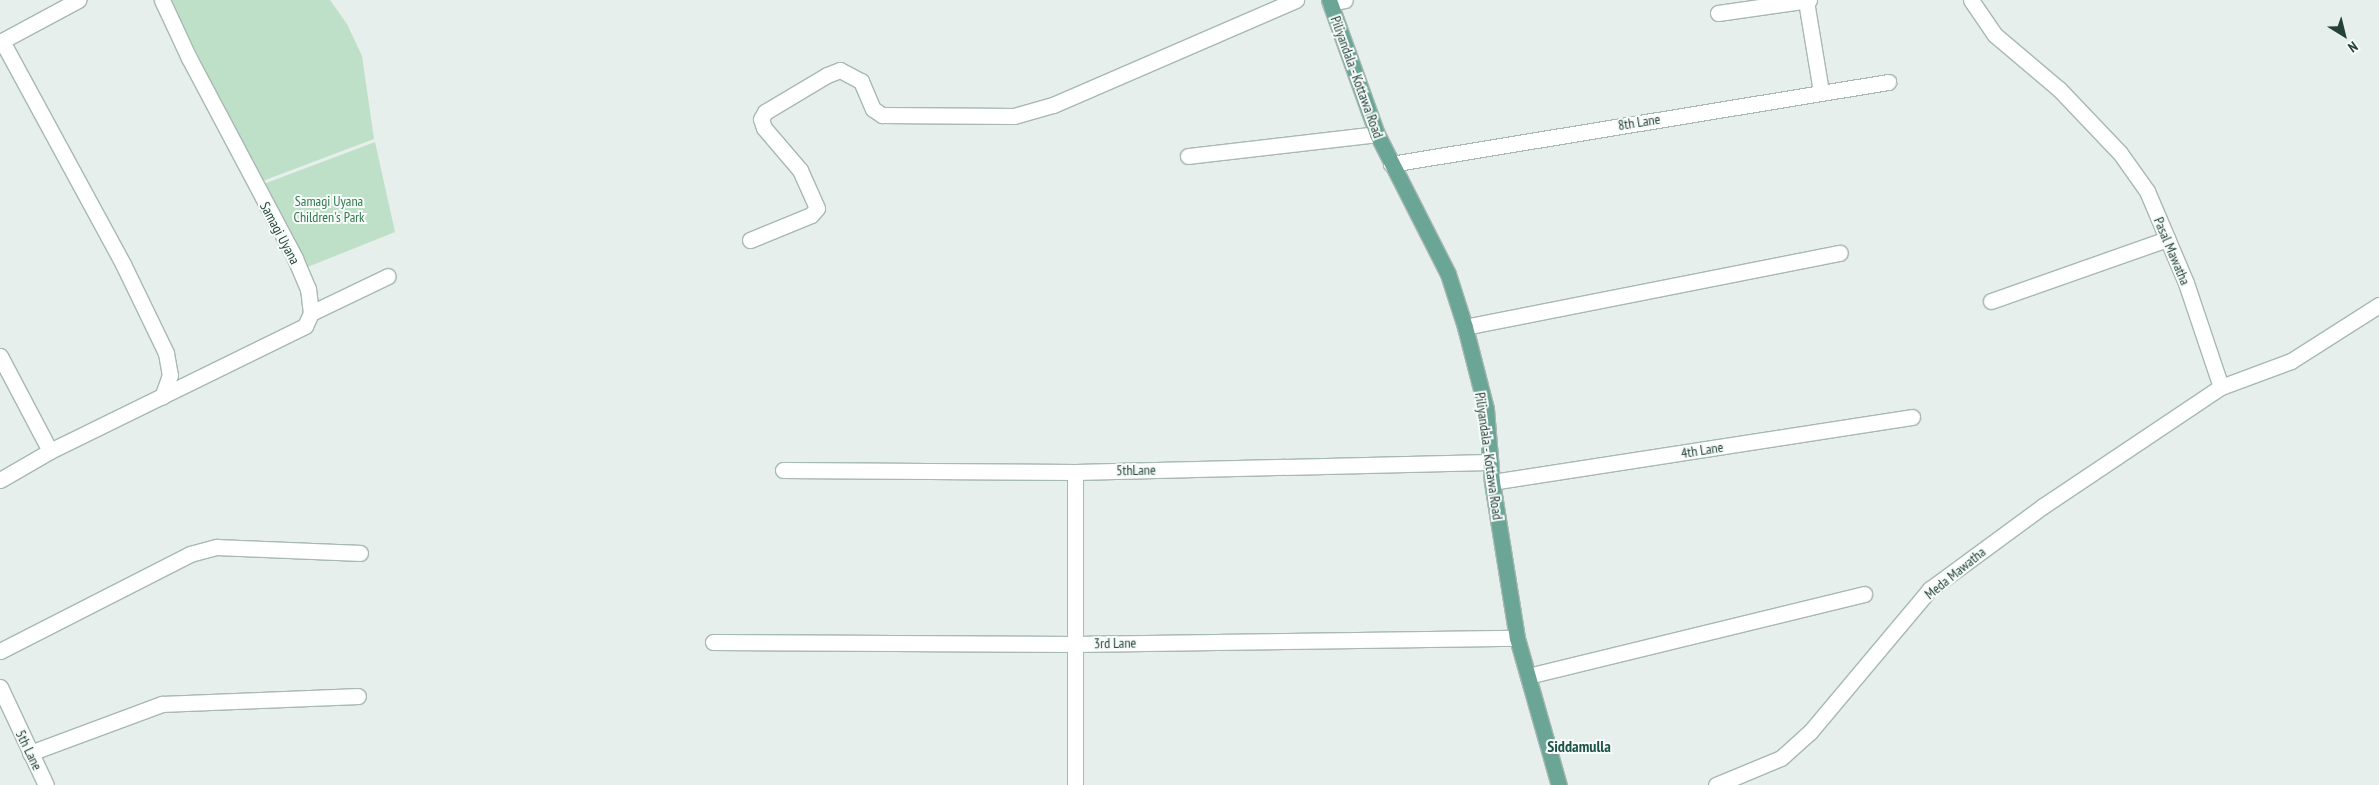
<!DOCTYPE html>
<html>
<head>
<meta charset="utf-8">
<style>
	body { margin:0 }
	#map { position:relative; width:2379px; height:785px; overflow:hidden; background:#e6efeb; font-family:"PT Sans Narrow",sans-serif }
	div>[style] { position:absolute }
	.green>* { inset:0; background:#bfe0c8 }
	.roads { filter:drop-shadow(1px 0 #a8b8b2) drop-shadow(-1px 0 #a8b8b2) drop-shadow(0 1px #a8b8b2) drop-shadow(0 -1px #a8b8b2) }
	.minor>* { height:15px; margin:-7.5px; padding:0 7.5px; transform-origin:7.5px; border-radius:7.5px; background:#fff }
	.major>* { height:15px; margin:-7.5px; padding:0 7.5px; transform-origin:7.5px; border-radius:7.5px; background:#6aa596 }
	span { translate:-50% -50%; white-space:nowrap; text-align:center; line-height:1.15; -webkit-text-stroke:4px #f7fbf9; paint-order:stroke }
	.street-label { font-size:14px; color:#24423a }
	.park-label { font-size:14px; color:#2d7a4b }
	.quarter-label { font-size:16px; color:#1f5548; font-weight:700 }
	.north { position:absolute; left:2319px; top:10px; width:50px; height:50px; -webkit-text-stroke:4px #f7fbf9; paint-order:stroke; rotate:144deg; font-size:14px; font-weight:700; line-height:20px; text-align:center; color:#24423a }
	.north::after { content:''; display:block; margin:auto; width:18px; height:22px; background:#24423a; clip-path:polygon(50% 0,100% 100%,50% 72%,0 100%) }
</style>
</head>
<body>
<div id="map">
	<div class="green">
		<i style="clip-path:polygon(171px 0,330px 0,347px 24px,362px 56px,374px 139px,260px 182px)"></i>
		<i style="clip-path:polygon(375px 142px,395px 232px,305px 268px,261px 185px)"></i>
	</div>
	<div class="roads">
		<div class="minor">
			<i style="left:1971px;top:0;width:42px;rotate:55.6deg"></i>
			<i style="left:1995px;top:35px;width:84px;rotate:40.2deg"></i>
			<i style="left:2059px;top:89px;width:88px;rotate:46.4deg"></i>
			<i style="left:2120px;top:153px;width:47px;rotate:54.6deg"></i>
			<i style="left:2147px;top:191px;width:100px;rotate:67deg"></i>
			<i style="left:2186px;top:283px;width:110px;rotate:71.4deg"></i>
			<i style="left:2221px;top:387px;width:75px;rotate:-20.4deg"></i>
			<i style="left:2291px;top:361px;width:104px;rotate:-32.5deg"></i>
			<i style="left:1806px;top:1px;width:92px;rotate:80.6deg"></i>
			<i style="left:1330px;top:3px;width:15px;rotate:-11deg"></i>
			<i style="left:1718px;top:13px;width:92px;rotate:-8.1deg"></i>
			<i style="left:2px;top:41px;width:254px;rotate:61.5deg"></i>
			<i style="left:123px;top:264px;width:99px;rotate:64.2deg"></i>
			<i style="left:166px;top:353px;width:22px;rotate:80deg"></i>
			<i style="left:170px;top:375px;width:23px;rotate:110deg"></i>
			<i style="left:0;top:42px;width:89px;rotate:-28.3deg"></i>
			<i style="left:1188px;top:156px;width:190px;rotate:-6.6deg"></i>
			<i style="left:1391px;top:164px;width:504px;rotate:-9.37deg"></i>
			<i style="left:750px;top:240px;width:66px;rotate:-22.3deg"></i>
			<i style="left:811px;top:215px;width:9px;rotate:-49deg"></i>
			<i style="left:817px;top:208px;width:42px;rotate:-114.1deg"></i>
			<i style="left:800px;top:170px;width:55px;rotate:-130.6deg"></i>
			<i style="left:764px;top:128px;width:9px;rotate:-108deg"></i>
			<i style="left:761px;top:119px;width:8px;rotate:-60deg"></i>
			<i style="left:765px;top:112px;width:72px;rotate:-30.8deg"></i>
			<i style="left:827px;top:75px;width:14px;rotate:-21deg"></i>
			<i style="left:840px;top:70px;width:24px;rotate:28deg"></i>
			<i style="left:861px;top:81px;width:30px;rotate:67deg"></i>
			<i style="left:873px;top:109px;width:11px;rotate:34deg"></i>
			<i style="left:882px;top:115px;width:132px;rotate:0.4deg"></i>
			<i style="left:1014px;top:116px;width:41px;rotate:-15.8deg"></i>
			<i style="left:1053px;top:105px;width:265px;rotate:-23.4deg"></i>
			<i style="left:1991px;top:301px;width:187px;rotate:-19.4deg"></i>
			<i style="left:311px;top:313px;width:85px;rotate:-25.7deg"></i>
			<i style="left:1465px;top:327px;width:382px;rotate:-11.2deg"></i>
			<i style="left:0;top:356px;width:107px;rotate:62.2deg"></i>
			<i style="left:783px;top:470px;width:292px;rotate:0.4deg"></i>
			<i style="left:1075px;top:472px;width:414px;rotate:-1.4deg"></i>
			<i style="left:0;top:480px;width:58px;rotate:-30.1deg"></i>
			<i style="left:50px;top:451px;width:284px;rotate:-26.1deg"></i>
			<i style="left:305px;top:326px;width:14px;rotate:-65deg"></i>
			<i style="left:311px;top:313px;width:24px;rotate:-97deg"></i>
			<i style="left:308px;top:289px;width:34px;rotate:-113deg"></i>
			<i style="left:295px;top:258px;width:226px;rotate:-117.9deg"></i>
			<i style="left:189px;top:58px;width:64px;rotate:-115deg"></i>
			<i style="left:1492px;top:482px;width:425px;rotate:-8.8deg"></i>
			<i style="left:713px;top:642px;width:361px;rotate:0.3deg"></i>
			<i style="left:1074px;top:644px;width:443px;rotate:-0.8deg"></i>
			<i style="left:0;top:651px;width:213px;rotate:-27deg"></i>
			<i style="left:190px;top:554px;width:28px;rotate:-15deg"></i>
			<i style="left:217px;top:547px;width:143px;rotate:2.4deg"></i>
			<i style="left:1528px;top:676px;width:346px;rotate:-13.7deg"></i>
			<i style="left:0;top:687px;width:108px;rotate:64.9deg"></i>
			<i style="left:30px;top:753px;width:141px;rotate:-20.4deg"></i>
			<i style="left:162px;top:704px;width:196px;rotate:-2.3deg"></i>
			<i style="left:1075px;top:785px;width:313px;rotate:-90deg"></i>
			<i style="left:1716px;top:785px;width:70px;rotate:-22.6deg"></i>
			<i style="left:1781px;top:758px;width:39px;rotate:-42deg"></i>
			<i style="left:1810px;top:732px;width:187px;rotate:-50deg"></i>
			<i style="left:1930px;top:589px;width:140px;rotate:-36.3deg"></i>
			<i style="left:2043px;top:506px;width:214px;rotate:-33.8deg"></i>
		</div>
		<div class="major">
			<i style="left:1329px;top:0;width:142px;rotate:70.3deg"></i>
			<i style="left:1377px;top:134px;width:157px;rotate:63.1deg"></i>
			<i style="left:1448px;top:274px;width:56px;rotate:72.2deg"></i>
			<i style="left:1465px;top:327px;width:85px;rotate:75.6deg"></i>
			<i style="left:1486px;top:409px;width:73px;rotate:85.3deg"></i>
			<i style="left:1492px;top:482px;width:158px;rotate:80.9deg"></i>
			<i style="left:1517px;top:638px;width:153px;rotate:74.1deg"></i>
		</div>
	</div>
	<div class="street-label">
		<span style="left:1357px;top:77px;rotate:70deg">Piliyandala - Kottawa Road</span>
		<span style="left:1639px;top:122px;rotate:-9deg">8th Lane</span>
		<span style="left:280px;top:233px;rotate:62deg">Samagi Uyana</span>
		<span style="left:2172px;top:251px;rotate:67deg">Pasal Mawatha</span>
		<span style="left:1702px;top:450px;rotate:-9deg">4th Lane</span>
		<span style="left:1489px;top:456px;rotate:82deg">Piliyandala - Kottawa Road</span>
		<span style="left:1136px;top:470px;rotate:-1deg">5thLane</span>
		<span style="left:1955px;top:573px;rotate:-39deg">Meda Mawatha</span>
		<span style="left:1115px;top:643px;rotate:-1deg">3rd Lane</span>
		<span style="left:29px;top:750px;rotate:64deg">5th Lane</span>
	</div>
	<div class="park-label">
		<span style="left:329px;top:209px">Samagi Uyana<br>Children's Park</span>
	</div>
	<div class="quarter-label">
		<span style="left:1579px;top:746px">Siddamulla</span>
	</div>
	<div class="north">N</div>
</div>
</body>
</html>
